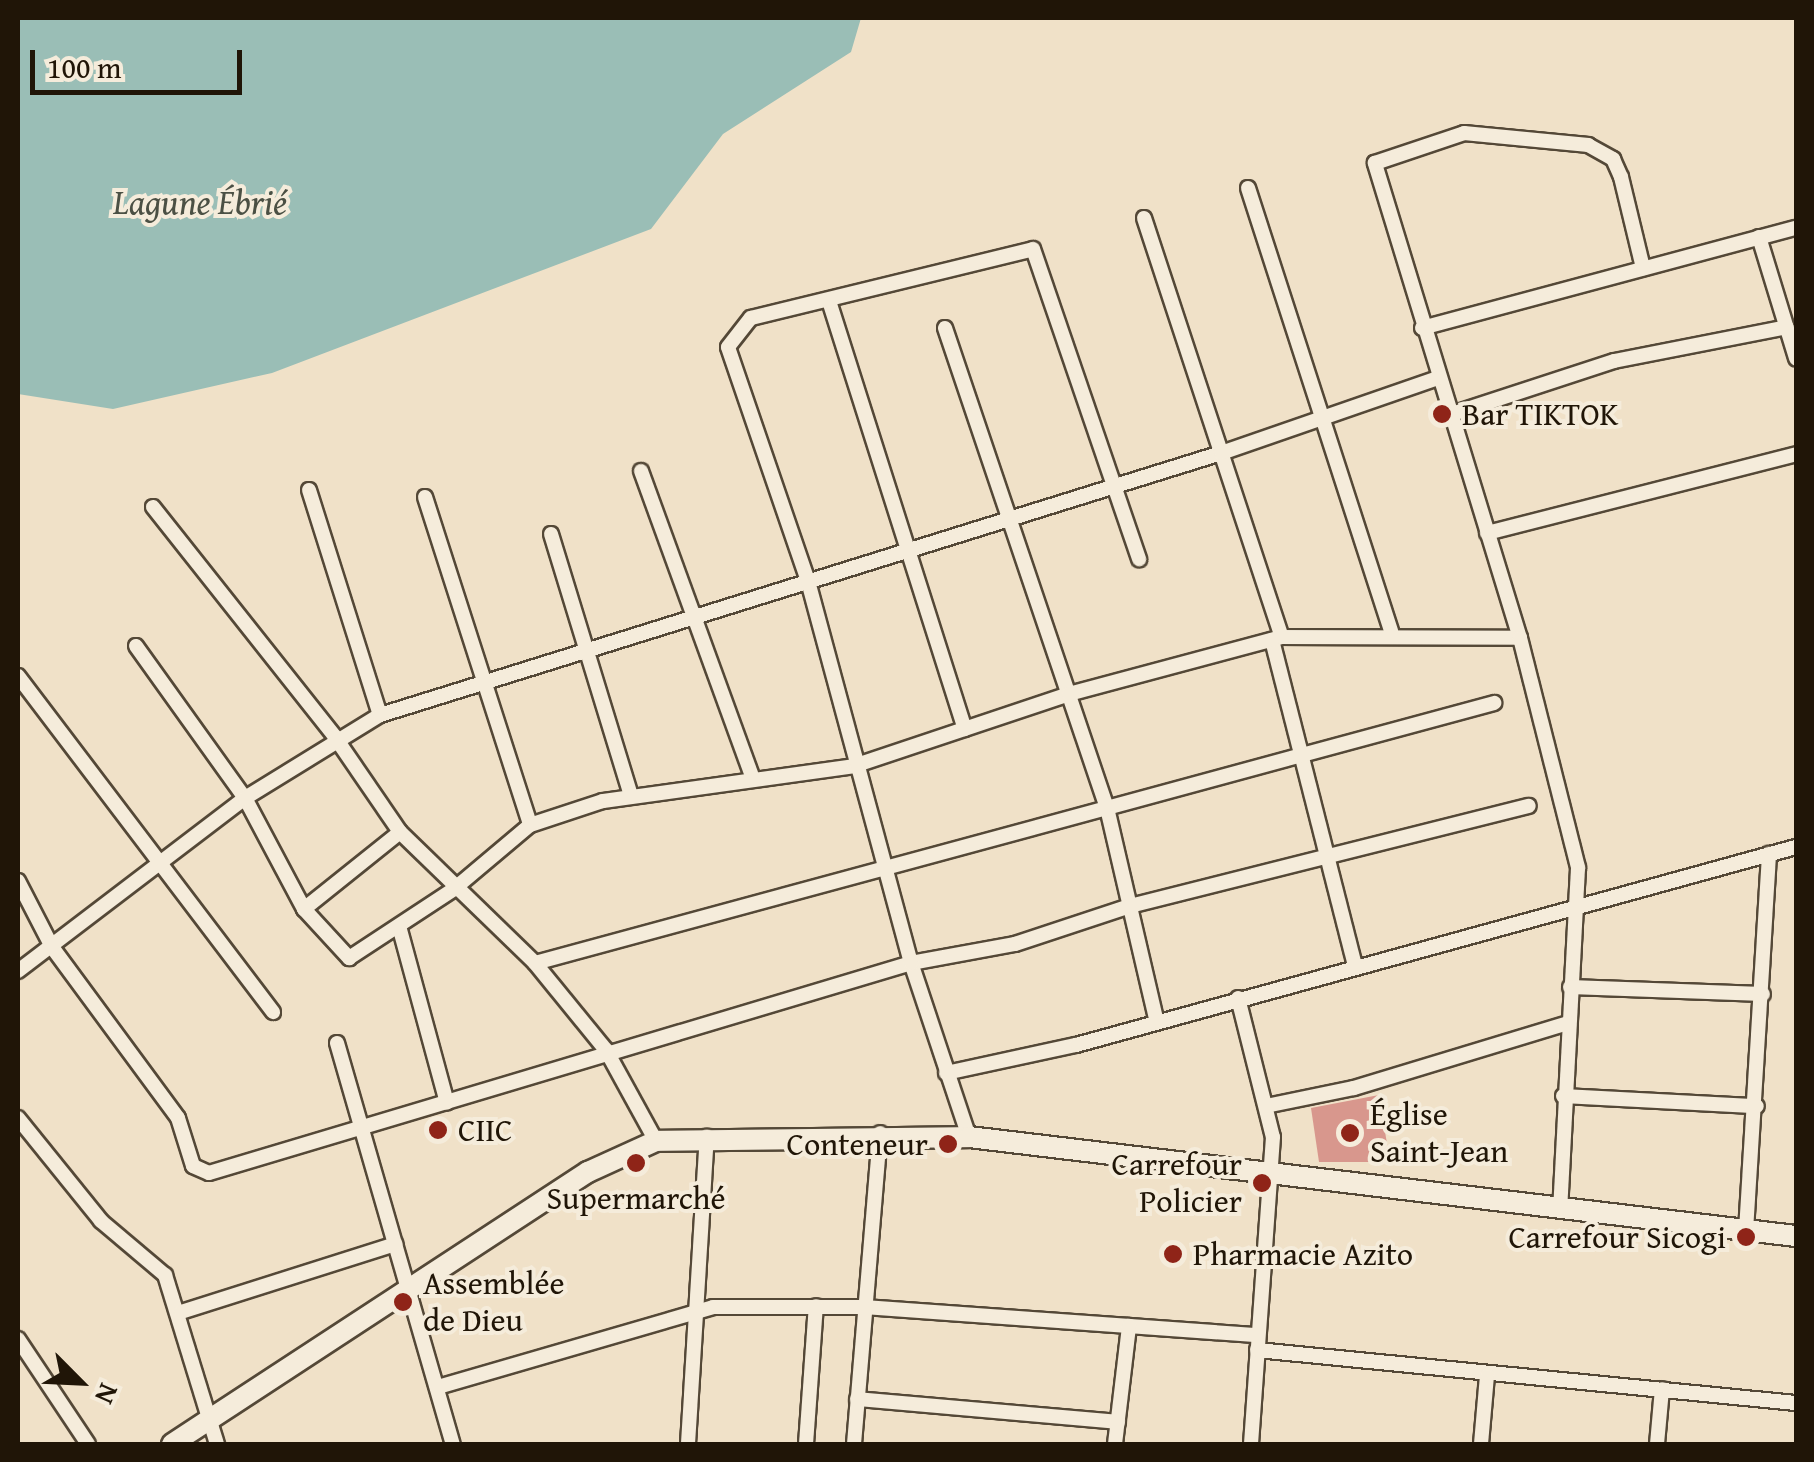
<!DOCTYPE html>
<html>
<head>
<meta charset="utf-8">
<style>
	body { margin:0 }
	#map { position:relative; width:1814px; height:1462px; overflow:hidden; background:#f0e1c8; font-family:"Gentium Book Plus",serif }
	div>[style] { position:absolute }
	.water>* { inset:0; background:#9abeb6 }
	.building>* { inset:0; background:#d8978d }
	.roads { filter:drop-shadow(2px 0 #544837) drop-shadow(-2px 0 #544837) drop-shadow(0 2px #544837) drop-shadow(0 -2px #544837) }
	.street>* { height:14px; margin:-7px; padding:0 7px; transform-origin:7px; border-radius:7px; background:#f5ecdb }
	.secondary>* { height:20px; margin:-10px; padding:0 10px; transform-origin:10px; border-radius:10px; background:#f5ecdb }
	.dots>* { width:28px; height:28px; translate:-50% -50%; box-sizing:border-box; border:5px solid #f5ecdb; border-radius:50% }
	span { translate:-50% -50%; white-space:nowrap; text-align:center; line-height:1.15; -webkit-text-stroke:8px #f5ecdb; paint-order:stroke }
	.poi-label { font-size:32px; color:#201507 }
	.left { translate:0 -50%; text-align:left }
	.right { translate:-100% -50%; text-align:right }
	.water-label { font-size:35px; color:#4b5044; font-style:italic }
	.frame { position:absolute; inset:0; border:20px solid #201507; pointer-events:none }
	.north { position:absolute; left:30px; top:1332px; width:100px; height:100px; -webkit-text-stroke:8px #f5ecdb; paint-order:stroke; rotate:114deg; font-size:28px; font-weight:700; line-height:40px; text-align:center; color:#201507 }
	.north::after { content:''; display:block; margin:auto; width:35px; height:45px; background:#201507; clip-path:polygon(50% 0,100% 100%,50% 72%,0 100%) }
	.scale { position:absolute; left:30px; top:50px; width:212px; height:45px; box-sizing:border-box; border:5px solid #201507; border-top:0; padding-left:12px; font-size:30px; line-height:35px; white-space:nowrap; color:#201507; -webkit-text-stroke:8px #f5ecdb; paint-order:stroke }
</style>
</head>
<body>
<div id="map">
	<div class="water">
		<i style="clip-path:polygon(18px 18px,861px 18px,851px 52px,723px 134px,651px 229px,272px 373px,113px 409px,18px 394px)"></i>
	</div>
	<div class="building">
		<i style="clip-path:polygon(1379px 1095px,1390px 1162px,1319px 1162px,1311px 1108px)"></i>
	</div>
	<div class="roads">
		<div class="street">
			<i style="left:1248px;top:188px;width:466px;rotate:72.1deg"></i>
			<i style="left:1144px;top:218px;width:441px;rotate:71.8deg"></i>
			<i style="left:1759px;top:237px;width:127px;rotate:73deg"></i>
			<i style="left:830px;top:304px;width:446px;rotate:72.4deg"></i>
			<i style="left:945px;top:328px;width:507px;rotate:71.35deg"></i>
			<i style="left:1107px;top:808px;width:216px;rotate:76.9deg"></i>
			<i style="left:1422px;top:328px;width:387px;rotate:-15deg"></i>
			<i style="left:1449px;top:415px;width:174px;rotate:-18.1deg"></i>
			<i style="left:1614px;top:361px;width:176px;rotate:-11.1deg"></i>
			<i style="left:641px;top:471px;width:328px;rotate:70deg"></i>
			<i style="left:309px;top:490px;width:236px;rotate:72.5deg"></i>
			<i style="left:425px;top:497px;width:344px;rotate:72.2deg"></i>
			<i style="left:153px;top:507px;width:293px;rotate:51.6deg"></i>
			<i style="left:335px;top:737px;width:115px;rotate:55.6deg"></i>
			<i style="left:400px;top:832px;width:188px;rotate:44.1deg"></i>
			<i style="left:535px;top:963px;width:112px;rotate:50.8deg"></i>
			<i style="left:606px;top:1050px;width:104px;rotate:61.2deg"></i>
			<i style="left:1487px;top:533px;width:319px;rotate:-14.3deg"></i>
			<i style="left:551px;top:534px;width:273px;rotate:73deg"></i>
			<i style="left:1520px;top:638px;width:497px;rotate:-107deg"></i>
			<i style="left:1375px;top:163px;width:94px;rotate:-18.6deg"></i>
			<i style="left:1464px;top:133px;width:125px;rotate:5.5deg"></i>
			<i style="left:1588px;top:145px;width:29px;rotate:29deg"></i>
			<i style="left:1613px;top:159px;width:20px;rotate:66deg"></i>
			<i style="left:1621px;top:177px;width:94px;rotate:76.4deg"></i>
			<i style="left:1272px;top:640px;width:335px;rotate:75.7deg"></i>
			<i style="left:136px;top:646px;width:187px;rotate:54.4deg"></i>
			<i style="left:245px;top:798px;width:126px;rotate:62deg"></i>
			<i style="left:304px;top:909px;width:67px;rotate:47.4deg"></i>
			<i style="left:349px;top:958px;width:126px;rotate:-33.3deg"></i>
			<i style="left:454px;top:889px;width:99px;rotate:-40.1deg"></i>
			<i style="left:530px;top:825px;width:77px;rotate:-18.2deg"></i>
			<i style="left:603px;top:801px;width:253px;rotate:-7.9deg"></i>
			<i style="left:854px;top:766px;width:227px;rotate:-18.5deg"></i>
			<i style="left:1069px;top:694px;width:220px;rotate:-15deg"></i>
			<i style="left:1282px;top:637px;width:238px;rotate:0.2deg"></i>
			<i style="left:1520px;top:638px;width:237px;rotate:75.8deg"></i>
			<i style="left:1578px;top:868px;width:341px;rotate:93deg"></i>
			<i style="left:18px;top:676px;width:422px;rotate:52.8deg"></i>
			<i style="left:18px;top:881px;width:74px;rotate:62.7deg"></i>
			<i style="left:52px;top:947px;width:212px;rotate:53.6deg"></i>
			<i style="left:178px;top:1118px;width:50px;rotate:72.6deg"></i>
			<i style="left:193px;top:1166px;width:17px;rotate:24deg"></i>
			<i style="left:209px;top:1173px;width:733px;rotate:-16.65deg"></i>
			<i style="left:911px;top:963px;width:106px;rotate:-10.4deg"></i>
			<i style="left:1015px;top:944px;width:121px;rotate:-18.3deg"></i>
			<i style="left:1130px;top:906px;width:411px;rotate:-14.1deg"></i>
			<i style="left:304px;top:909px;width:123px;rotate:-38.7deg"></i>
			<i style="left:399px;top:926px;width:183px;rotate:74.8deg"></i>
			<i style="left:535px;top:963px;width:994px;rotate:-15.17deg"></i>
			<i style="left:18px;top:971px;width:285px;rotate:-37.3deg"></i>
			<i style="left:245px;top:798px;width:158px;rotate:-31.6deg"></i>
			<i style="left:380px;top:715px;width:881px;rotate:-17.3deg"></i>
			<i style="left:1221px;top:453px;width:229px;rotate:-19.1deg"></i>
			<i style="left:1570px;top:987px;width:193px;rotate:2.1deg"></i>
			<i style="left:1238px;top:998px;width:143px;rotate:75.9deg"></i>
			<i style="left:1273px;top:1137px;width:308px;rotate:94.1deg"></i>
			<i style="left:337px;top:1043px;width:417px;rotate:73.9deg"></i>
			<i style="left:946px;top:1073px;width:133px;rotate:-12.2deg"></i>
			<i style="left:1076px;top:1045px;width:747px;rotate:-15.38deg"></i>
			<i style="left:1563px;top:1096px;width:194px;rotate:3deg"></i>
			<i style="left:1266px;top:1106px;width:90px;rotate:-11.6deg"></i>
			<i style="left:1354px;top:1088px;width:224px;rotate:-16.9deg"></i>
			<i style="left:18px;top:1118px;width:132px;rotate:51.1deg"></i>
			<i style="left:101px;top:1221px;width:84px;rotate:40.2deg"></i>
			<i style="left:165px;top:1275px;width:177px;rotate:72.9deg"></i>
			<i style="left:969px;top:1137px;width:183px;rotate:-108.4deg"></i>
			<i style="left:911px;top:963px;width:396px;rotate:-105.1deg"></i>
			<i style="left:808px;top:581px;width:247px;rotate:-108.9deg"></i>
			<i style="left:728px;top:347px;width:37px;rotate:-52deg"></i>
			<i style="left:751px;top:318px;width:290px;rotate:-13.7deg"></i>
			<i style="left:1033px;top:249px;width:328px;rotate:71.1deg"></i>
			<i style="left:1746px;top:1231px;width:378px;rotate:-86.5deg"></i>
			<i style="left:181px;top:1312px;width:225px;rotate:-17.6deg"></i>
			<i style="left:18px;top:1339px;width:126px;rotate:56.3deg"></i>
			<i style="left:1257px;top:1350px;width:542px;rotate:5.62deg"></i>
			<i style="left:438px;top:1387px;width:286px;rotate:-16.2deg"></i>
			<i style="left:713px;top:1307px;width:151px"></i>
			<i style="left:864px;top:1307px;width:395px;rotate:4.1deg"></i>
			<i style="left:857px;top:1399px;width:262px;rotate:5deg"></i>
			<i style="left:688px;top:1444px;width:308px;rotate:-86.5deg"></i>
			<i style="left:806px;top:1444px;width:138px;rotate:-85.9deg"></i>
			<i style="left:854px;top:1444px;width:312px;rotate:-85.2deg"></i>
			<i style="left:1115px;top:1444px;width:119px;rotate:-83.2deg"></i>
			<i style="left:1481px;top:1444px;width:68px;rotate:-85deg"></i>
			<i style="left:1657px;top:1444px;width:55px;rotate:-84.8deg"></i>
		</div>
		<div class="secondary">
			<i style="left:172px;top:1444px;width:497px;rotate:-33.2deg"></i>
			<i style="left:588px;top:1172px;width:75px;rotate:-24.5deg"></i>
			<i style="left:656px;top:1141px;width:313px;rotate:-0.7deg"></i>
			<i style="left:969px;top:1137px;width:833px;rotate:6.83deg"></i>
		</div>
	</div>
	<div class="dots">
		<i style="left:1442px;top:414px;background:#8f2418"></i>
		<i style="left:438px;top:1130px;background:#8f2418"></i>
		<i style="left:1350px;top:1133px;background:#8f2418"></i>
		<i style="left:948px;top:1144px;background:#8f2418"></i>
		<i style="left:636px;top:1163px;background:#8f2418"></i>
		<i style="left:1262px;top:1183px;background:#8f2418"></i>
		<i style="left:1746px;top:1237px;background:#8f2418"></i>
		<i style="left:1173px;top:1254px;background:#8f2418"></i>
		<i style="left:403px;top:1302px;background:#8f2418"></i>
	</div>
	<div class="poi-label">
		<span class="left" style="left:1462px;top:414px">Bar TIKTOK</span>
		<span class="left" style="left:1370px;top:1133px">Église<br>Saint-Jean</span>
		<span class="left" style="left:458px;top:1130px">CIIC</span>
		<span class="right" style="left:928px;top:1144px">Conteneur</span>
		<span class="right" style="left:1242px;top:1183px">Carrefour<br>Policier</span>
		<span style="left:636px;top:1198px">Supermarché</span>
		<span class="right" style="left:1726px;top:1237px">Carrefour Sicogi</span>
		<span class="left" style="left:1193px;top:1254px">Pharmacie Azito</span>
		<span class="left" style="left:423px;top:1302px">Assemblée<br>de Dieu</span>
	</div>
	<div class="water-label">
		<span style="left:200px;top:202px">Lagune Ébrié</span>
	</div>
	<div class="frame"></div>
	<div class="north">N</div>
	<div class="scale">100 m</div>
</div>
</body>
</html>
